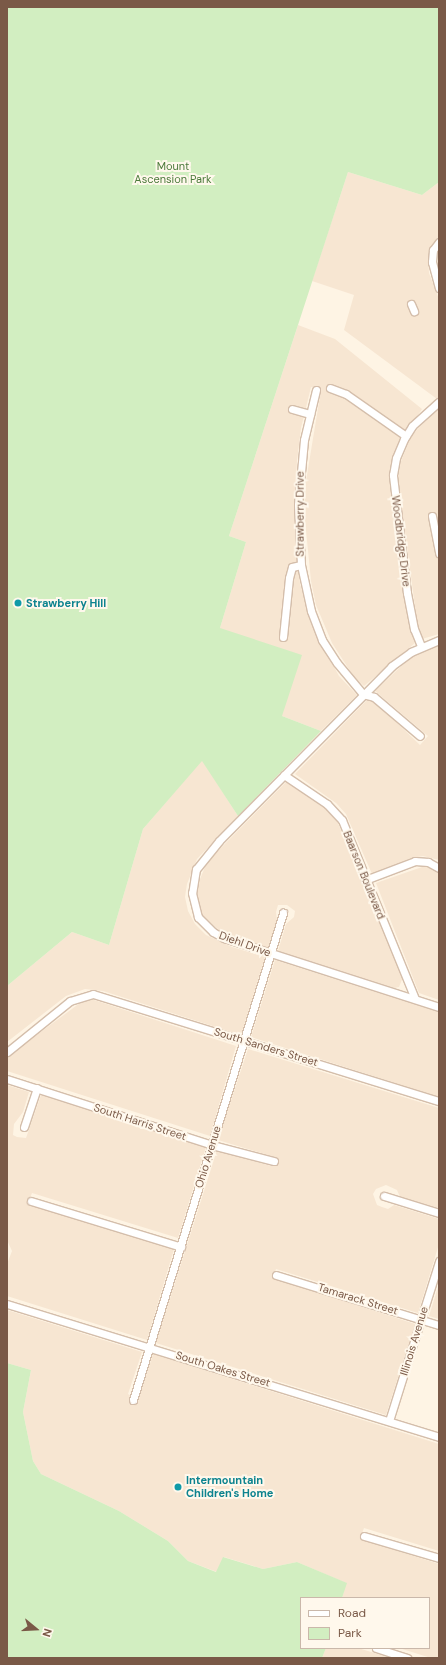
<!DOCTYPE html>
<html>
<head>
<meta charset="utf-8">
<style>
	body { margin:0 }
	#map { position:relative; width:446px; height:1665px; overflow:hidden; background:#fef4e4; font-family:"DM Sans",sans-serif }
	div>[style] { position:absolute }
	.residential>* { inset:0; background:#f7e6d2 }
	.green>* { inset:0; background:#d2eec1 }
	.roads { filter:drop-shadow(1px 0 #d4beab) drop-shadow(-1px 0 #d4beab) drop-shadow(0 1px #d4beab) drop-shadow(0 -1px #d4beab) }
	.minor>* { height:7px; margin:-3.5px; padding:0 3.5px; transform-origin:3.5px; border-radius:3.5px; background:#fff }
	.dots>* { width:11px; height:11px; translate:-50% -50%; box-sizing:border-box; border:2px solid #fff8ec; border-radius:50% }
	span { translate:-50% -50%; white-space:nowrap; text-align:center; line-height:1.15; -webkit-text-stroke:4px #fff8ec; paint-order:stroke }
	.park-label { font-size:11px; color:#4c7a3b }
	.street-label { font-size:11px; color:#7a5947 }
	.culture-label { font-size:11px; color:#0d838f; font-weight:700 }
	.left { translate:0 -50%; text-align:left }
	.frame { position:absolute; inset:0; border:8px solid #7a5947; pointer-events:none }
	.legend { position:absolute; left:300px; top:1597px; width:130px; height:52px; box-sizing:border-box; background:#fff8ec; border:1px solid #cab8aa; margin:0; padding:5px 7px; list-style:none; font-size:12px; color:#7a5947 }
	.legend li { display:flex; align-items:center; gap:8px; height:20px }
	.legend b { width:20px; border:1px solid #cab8aa }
	.north { position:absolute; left:16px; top:1609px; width:40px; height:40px; -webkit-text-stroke:3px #fff8ec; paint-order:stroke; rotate:108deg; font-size:11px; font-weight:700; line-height:16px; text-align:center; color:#7a5947 }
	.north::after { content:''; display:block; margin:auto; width:14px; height:18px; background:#7a5947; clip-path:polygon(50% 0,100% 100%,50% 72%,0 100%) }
</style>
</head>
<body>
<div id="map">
	<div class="residential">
		<i style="clip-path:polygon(348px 172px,422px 195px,439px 182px,439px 235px,428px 258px,429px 273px,439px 299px,439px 398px,437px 399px,344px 330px,354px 295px,312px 281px)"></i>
		<i style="clip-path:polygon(298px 325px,335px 339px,422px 409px,396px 448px,391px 477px,415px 643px,364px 686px,354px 677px,332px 643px,316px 605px,311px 581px,304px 510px,306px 481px,321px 390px,311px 387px,301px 428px,297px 461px,294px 510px,300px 584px,315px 632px,339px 676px,357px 695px,321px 731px,282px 716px,220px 628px,246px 542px,229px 536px)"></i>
		<i style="clip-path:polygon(439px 407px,439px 634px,422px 639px,418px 629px,398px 479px,400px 464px,411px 436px)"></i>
		<i style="clip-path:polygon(439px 643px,439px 860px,423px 856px,412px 858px,372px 874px,346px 814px,336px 803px,295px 774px,370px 697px,420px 745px,428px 736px,375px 691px,411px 657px)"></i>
		<i style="clip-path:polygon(202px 760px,238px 816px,197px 859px,187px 884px,185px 897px,188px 911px,195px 924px,206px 935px,232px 947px,265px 957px,241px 1035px,103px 991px,85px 989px,66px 996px,7px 1042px,7px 986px,72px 932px,109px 945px,143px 829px)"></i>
		<i style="clip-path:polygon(288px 780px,335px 816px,403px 977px,399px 987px,394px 988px,278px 951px,286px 924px,294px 917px,295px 911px,287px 905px,278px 905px,276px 912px,277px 921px,268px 948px,221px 932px,202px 915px,198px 905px,198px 884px,207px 862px)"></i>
		<i style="clip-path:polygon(425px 866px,439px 870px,439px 1000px,419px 993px,376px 883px)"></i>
		<i style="clip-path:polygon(275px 960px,439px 1012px,439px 1097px,251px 1037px)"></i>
		<i style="clip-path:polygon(84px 1000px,94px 1000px,236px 1046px,210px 1136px,7px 1071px,7px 1057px)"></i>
		<i style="clip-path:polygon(248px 1049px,439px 1108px,439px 1208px,400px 1197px,397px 1190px,386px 1185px,376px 1189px,373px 1194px,377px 1205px,382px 1207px,388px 1209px,394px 1205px,439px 1219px,439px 1244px,418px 1313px,276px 1269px,273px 1278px,415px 1324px,386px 1415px,156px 1343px,217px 1150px,271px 1166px,278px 1158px,218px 1140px)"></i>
		<i style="clip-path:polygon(7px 1085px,29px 1092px,23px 1112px,14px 1124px,13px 1135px,17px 1137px,26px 1138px,41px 1095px,206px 1147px,178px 1238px,32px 1193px,28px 1203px,174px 1249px,147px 1340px,7px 1296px,7px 1264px,12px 1251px,7px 1240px)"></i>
		<i style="clip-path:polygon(439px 1284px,439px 1319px,429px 1316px)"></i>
		<i style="clip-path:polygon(7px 1310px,142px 1352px,128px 1394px,138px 1401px,153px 1354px,439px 1444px,439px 1551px,364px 1528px,360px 1539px,439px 1564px,439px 1658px,431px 1658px,399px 1648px,429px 1648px,429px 1598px,342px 1598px,346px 1583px,297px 1562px,263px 1569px,224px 1557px,217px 1572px,188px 1561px,168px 1541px,119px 1511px,41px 1474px,33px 1461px,23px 1412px,31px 1370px,7px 1363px)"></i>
		<i style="clip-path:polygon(326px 1648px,358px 1648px,391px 1658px,322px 1658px)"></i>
	</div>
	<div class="green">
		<i style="clip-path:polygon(7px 7px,439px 7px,439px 182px,422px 195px,348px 172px,229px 536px,246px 542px,220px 628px,302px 655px,282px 716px,321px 731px,238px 816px,202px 761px,143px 829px,109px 945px,72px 932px,7px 986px)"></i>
		<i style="clip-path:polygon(7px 1363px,31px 1370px,23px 1412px,33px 1461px,41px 1474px,119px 1511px,168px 1541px,188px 1561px,216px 1572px,223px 1557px,263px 1569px,297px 1562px,347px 1583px,342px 1598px,301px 1598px,301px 1648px,326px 1648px,322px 1658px,7px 1658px)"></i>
	</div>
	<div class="roads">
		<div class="minor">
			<i style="left:439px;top:242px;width:10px;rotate:127deg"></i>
			<i style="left:433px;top:250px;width:12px;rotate:95deg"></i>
			<i style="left:432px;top:262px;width:27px;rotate:75deg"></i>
			<i style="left:411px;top:304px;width:8px;rotate:67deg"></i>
			<i style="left:330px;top:388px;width:17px;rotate:21deg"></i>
			<i style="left:346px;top:394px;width:73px;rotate:35deg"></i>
			<i style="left:316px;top:390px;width:51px;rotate:103.5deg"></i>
			<i style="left:304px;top:440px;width:65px;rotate:95.3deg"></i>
			<i style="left:298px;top:505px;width:60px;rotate:87.1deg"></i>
			<i style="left:301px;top:565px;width:47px;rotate:77.7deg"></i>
			<i style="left:311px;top:611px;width:31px;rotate:69deg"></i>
			<i style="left:322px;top:640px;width:27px;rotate:57deg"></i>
			<i style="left:337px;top:663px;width:40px;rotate:50deg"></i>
			<i style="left:363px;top:694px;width:11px;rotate:15deg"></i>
			<i style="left:374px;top:697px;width:60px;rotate:40.3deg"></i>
			<i style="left:292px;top:409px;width:19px;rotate:16deg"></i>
			<i style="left:432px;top:516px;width:38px;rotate:79deg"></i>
			<i style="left:283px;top:637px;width:59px;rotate:-84.2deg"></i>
			<i style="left:289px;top:578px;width:11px;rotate:-75deg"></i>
			<i style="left:292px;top:567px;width:9px;rotate:-13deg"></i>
			<i style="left:439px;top:640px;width:30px;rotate:157deg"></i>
			<i style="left:411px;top:652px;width:24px;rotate:144deg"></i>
			<i style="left:392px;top:666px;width:246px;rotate:134.7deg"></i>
			<i style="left:219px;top:841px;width:36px;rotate:129deg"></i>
			<i style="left:196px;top:869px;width:24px;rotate:99deg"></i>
			<i style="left:192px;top:893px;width:25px;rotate:76deg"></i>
			<i style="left:198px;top:917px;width:21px;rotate:45deg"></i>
			<i style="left:213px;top:932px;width:13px;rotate:29deg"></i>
			<i style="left:224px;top:938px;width:226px;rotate:17.8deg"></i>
			<i style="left:421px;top:646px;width:18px;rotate:-112deg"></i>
			<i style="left:414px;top:629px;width:37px;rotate:-101deg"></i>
			<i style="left:407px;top:593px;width:119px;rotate:-96.8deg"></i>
			<i style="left:393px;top:475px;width:17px;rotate:-80deg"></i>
			<i style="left:396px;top:458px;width:21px;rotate:-67deg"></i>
			<i style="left:404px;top:439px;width:15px;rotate:-58deg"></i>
			<i style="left:412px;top:426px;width:36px;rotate:-42deg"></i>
			<i style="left:284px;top:775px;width:52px;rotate:34deg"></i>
			<i style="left:327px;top:804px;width:22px;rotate:47deg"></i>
			<i style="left:342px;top:820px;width:193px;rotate:67.8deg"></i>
			<i style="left:365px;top:880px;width:53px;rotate:-20.8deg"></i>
			<i style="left:415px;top:861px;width:13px;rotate:4deg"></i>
			<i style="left:428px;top:862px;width:13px;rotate:29deg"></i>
			<i style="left:7px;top:1052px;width:81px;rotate:-39deg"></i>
			<i style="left:70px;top:1001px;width:24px;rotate:-17deg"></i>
			<i style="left:93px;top:994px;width:362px;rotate:17.2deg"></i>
			<i style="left:7px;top:1079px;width:215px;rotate:17.8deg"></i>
			<i style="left:212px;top:1145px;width:64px;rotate:14.5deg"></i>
			<i style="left:24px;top:1127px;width:41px;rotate:-71.6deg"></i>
			<i style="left:384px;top:1196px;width:58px;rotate:17.2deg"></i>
			<i style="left:31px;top:1201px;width:157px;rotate:17deg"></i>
			<i style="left:276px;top:1275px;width:170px;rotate:17.1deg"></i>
			<i style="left:7px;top:1304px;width:452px;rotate:17.1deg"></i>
			<i style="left:133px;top:1400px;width:510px;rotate:-72.88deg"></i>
			<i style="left:389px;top:1421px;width:168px;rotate:-72.6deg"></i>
			<i style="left:364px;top:1536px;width:78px;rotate:16.3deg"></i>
			<i style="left:376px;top:1648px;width:33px;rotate:18deg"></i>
		</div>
	</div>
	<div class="dots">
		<i style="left:18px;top:603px;background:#0f9aa8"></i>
		<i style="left:178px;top:1487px;background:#0f9aa8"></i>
	</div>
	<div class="park-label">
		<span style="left:173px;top:173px">Mount<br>Ascension Park</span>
	</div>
	<div class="street-label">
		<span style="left:300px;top:514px;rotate:-90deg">Strawberry Drive</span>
		<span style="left:401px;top:541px;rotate:83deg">Woodbridge Drive</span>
		<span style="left:364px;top:875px;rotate:68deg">Baarson Boulevard</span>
		<span style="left:245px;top:944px;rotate:20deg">Diehl Drive</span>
		<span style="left:266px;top:1047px;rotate:17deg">South Sanders Street</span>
		<span style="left:140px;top:1122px;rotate:18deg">South Harris Street</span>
		<span style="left:208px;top:1157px;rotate:-73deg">Ohio Avenue</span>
		<span style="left:358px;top:1299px;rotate:17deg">Tamarack Street</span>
		<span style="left:414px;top:1341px;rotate:-73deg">Illinois Avenue</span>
		<span style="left:223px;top:1369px;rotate:17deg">South Oakes Street</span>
	</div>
	<div class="culture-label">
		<span class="left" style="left:26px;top:603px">Strawberry Hill</span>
		<span class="left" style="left:186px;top:1487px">Intermountain<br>Children's Home</span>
	</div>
	<div class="frame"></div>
	<ul class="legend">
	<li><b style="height:5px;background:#fff"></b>Road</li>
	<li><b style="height:11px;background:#d2eec1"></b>Park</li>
	</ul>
	<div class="north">N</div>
</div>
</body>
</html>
